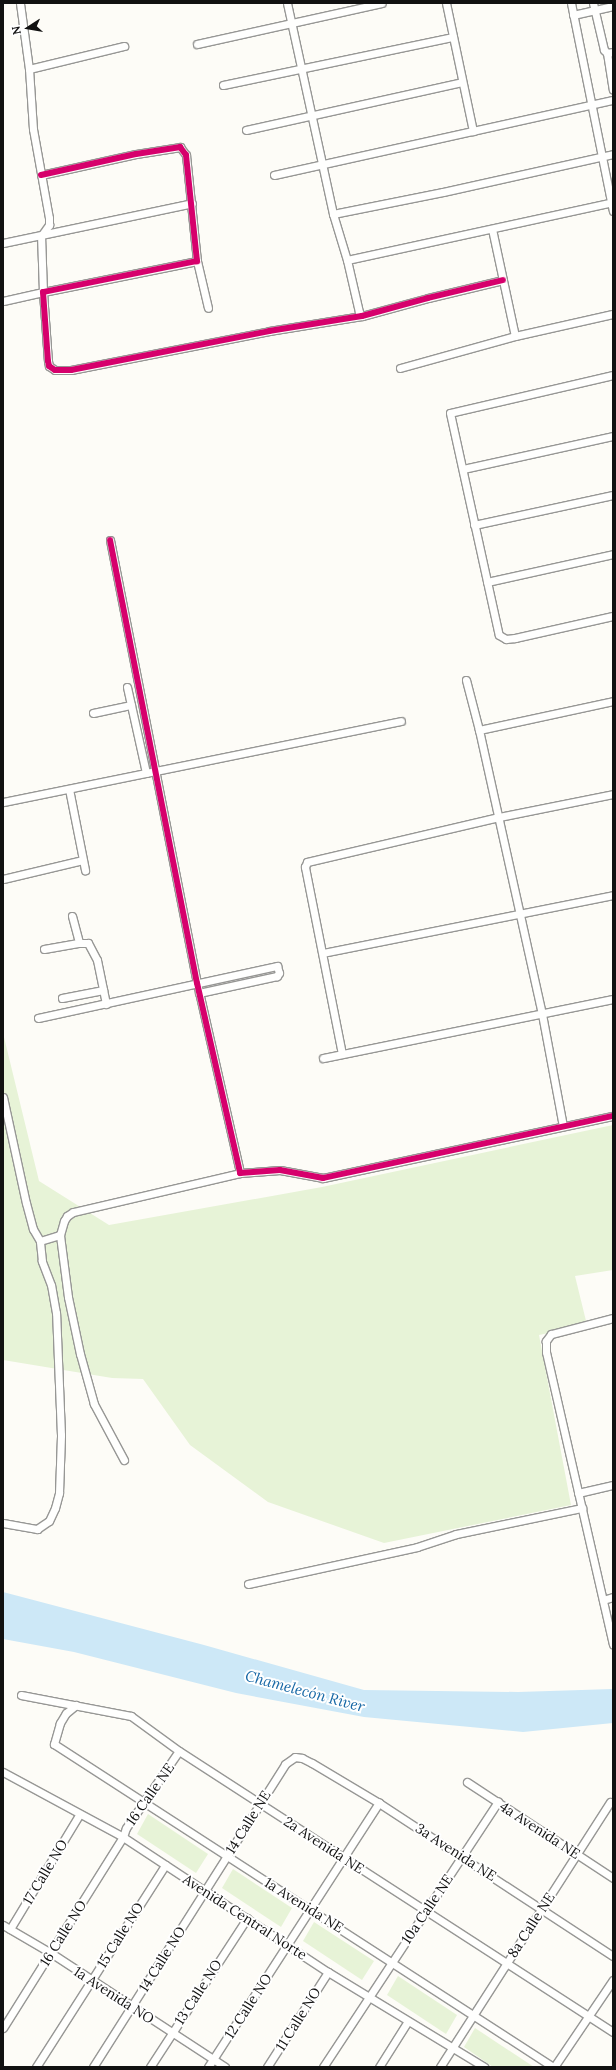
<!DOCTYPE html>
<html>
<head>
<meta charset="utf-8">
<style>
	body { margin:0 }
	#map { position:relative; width:616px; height:2070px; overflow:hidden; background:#fdfcf7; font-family:Lora,serif }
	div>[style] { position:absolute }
	.green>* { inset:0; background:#e7f3d7 }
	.water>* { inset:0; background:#cde8f7 }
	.roads { filter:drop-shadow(1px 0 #979795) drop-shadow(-1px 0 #979795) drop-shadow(0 1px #979795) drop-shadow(0 -1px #979795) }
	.minor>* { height:7px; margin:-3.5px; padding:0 3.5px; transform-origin:3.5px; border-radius:3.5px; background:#fffffe }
	.cycleway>* { height:6px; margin:-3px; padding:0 3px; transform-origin:3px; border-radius:3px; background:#d6006c }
	span { translate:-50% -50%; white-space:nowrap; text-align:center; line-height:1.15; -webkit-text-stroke:4px #fff; paint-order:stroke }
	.street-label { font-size:14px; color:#111 }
	.water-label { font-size:15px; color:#1768a6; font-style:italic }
	.frame { position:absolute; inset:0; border:4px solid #111; pointer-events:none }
	.north { position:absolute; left:8px; top:8px; width:40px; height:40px; -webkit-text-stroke:3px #fff; paint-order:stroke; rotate:258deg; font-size:11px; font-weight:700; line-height:16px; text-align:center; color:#111 }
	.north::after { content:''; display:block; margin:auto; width:14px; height:18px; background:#111; clip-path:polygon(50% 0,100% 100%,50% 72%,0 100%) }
</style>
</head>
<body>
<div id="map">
	<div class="green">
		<i style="clip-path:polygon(3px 1033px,39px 1181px,109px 1225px,322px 1187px,613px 1125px,613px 1270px,575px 1276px,587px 1325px,539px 1335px,571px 1505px,384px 1543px,268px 1502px,190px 1445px,143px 1379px,112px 1378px,3px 1360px)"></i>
		<i style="clip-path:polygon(148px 1814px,208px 1854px,196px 1873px,137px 1834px)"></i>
		<i style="clip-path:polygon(233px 1869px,292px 1908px,281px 1927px,222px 1888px)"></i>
		<i style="clip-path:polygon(314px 1922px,374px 1961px,362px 1980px,303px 1941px)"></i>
		<i style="clip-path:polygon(398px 1976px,457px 2015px,446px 2034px,387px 1995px)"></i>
		<i style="clip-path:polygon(475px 2028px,534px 2067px,493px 2067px,464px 2047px)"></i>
	</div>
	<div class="water">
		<i style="clip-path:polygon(3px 1592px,204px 1645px,364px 1690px,518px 1692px,613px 1689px,613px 1723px,523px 1732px,364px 1717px,236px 1693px,74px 1652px,3px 1639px)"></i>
	</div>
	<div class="roads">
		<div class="minor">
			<i style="left:287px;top:3px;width:216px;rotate:77.7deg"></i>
			<i style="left:333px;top:214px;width:48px;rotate:73.1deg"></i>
			<i style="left:347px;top:260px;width:53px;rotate:77deg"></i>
			<i style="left:359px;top:312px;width:5px;rotate:53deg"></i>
			<i style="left:446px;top:3px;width:131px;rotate:78.1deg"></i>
			<i style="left:571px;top:3px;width:212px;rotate:78.6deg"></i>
			<i style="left:593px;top:3px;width:48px;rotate:76.8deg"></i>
			<i style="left:604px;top:50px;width:4px;rotate:45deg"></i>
			<i style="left:607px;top:53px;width:6px;rotate:-9deg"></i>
			<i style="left:573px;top:15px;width:41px;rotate:-12.7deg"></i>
			<i style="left:197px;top:44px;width:189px;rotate:-12.5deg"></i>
			<i style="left:607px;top:53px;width:37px;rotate:81deg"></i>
			<i style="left:29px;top:69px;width:98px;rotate:-13.6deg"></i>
			<i style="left:223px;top:85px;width:235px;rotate:-11.8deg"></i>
			<i style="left:246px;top:130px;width:221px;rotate:-12.5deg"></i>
			<i style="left:41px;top:175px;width:97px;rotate:-12.5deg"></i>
			<i style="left:136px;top:154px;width:45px;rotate:-9deg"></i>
			<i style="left:180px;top:147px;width:10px;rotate:53deg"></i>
			<i style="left:186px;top:155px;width:107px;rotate:84.1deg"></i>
			<i style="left:197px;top:261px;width:157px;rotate:168.6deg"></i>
			<i style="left:43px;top:292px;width:69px;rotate:85.9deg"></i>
			<i style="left:48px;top:361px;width:5px;rotate:79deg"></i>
			<i style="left:49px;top:366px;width:7px;rotate:34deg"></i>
			<i style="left:55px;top:370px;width:16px"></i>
			<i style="left:71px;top:370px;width:202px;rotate:-11.1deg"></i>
			<i style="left:269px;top:331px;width:94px;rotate:-9.2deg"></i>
			<i style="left:362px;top:316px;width:68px;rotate:-15.3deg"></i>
			<i style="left:428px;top:298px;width:77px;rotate:-13.5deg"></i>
			<i style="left:274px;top:175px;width:347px;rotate:-12.5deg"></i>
			<i style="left:333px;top:214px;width:112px;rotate:-11.3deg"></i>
			<i style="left:443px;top:192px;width:174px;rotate:-12.6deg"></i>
			<i style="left:492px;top:229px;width:109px;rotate:77.9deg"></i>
			<i style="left:3px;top:243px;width:193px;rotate:-11.9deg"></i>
			<i style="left:347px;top:260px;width:272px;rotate:-12.3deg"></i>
			<i style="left:197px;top:261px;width:48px;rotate:76.8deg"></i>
			<i style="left:3px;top:301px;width:41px;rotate:-12.7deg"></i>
			<i style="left:43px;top:292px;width:56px;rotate:-92deg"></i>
			<i style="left:41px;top:236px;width:14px;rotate:-54deg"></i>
			<i style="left:49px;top:225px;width:7px;rotate:-90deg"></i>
			<i style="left:49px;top:218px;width:90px;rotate:-100.2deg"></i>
			<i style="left:33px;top:129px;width:60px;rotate:-93.8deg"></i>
			<i style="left:29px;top:69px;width:67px;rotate:-97.8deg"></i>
			<i style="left:400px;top:368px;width:119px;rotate:-15.5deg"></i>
			<i style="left:515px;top:336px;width:100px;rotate:-12.7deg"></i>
			<i style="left:613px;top:375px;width:167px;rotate:166.9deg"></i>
			<i style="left:450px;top:413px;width:227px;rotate:77.6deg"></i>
			<i style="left:499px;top:635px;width:8px;rotate:30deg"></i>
			<i style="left:506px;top:639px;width:9px;rotate:-6deg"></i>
			<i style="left:515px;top:638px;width:100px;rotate:-12.7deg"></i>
			<i style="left:463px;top:469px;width:154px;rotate:-12.4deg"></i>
			<i style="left:474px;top:525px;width:142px;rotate:-12.2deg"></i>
			<i style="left:110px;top:540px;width:451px;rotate:78.9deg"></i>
			<i style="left:197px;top:983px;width:195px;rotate:77.2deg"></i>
			<i style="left:240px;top:1173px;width:40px;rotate:-4.3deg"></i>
			<i style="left:280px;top:1170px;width:44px;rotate:10.5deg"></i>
			<i style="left:323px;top:1178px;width:297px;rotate:-12.1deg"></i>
			<i style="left:487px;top:582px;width:129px;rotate:-12.5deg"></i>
			<i style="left:466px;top:680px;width:52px;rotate:75.4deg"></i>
			<i style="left:479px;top:730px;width:291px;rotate:77.5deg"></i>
			<i style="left:542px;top:1014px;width:114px;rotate:79.4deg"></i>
			<i style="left:127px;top:687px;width:88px;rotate:77.5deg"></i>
			<i style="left:93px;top:713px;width:39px;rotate:-12deg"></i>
			<i style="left:479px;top:730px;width:137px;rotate:-12.2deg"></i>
			<i style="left:69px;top:789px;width:83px;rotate:78.8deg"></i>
			<i style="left:3px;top:802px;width:406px;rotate:-11.5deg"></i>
			<i style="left:3px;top:879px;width:82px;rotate:-13.4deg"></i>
			<i style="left:72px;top:916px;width:28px;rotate:75deg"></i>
			<i style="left:44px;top:949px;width:36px;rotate:-10deg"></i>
			<i style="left:79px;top:943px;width:9px"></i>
			<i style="left:88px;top:943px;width:19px;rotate:62deg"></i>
			<i style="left:97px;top:960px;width:45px;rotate:78.4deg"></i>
			<i style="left:323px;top:953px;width:296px;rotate:-11.3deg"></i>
			<i style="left:62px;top:998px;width:42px;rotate:-11deg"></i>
			<i style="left:38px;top:1018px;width:245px;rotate:-12.3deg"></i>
			<i style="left:277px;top:966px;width:7px;rotate:74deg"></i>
			<i style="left:279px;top:973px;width:4px;rotate:124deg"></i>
			<i style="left:277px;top:976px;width:80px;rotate:167.7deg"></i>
			<i style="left:342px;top:1054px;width:191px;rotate:-101.2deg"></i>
			<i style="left:305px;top:867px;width:5px;rotate:-68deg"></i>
			<i style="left:307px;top:862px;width:197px;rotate:-13.2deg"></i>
			<i style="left:499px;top:817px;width:116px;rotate:-11.4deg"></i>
			<i style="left:323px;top:1058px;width:296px;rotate:-11.5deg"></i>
			<i style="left:3px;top:1097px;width:108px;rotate:77.8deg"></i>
			<i style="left:26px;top:1203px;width:27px;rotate:75deg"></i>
			<i style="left:33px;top:1229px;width:14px;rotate:60deg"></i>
			<i style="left:40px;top:1241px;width:21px;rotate:-17deg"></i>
			<i style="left:613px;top:1318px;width:64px;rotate:165.5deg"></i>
			<i style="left:551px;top:1334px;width:9px;rotate:126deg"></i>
			<i style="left:546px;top:1341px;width:11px;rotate:90deg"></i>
			<i style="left:546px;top:1352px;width:300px;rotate:77.1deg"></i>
			<i style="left:124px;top:1460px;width:64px;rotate:-118.2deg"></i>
			<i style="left:94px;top:1404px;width:52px;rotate:-105.6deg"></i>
			<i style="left:80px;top:1354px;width:58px;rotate:-101.9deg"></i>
			<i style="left:68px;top:1297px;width:63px;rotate:-97.4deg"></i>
			<i style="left:60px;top:1235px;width:15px;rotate:-74deg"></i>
			<i style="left:64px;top:1221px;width:6px;rotate:-59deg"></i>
			<i style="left:67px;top:1216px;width:7px;rotate:-34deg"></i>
			<i style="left:73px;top:1212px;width:171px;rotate:-13.1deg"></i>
			<i style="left:578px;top:1493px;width:36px;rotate:-13deg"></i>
			<i style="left:3px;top:1523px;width:35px;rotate:10deg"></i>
			<i style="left:37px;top:1529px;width:14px;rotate:-34deg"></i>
			<i style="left:49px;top:1521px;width:14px;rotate:-65deg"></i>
			<i style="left:55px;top:1508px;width:16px;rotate:-75deg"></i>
			<i style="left:59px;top:1493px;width:58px;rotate:-88deg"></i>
			<i style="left:61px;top:1435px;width:122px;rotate:-92.3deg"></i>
			<i style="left:56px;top:1313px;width:28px;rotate:-100deg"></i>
			<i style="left:51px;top:1285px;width:26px;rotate:-111deg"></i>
			<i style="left:42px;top:1261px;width:20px;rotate:-96deg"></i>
			<i style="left:248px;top:1584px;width:173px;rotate:-12.3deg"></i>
			<i style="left:417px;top:1547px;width:41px;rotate:-18.4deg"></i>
			<i style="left:456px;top:1534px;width:129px;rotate:-11.7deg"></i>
			<i style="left:603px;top:1600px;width:10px;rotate:-17deg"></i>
			<i style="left:21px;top:1695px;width:112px;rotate:10.8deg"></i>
			<i style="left:131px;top:1716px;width:59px;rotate:36.1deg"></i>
			<i style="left:179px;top:1751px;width:517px;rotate:32.92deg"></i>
			<i style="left:76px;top:1705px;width:13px;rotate:141deg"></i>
			<i style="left:66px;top:1713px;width:12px;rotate:121deg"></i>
			<i style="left:60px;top:1723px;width:22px;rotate:106deg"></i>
			<i style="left:54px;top:1744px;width:594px;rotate:32.91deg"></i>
			<i style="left:3px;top:1772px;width:136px;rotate:28.4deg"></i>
			<i style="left:123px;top:1837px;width:245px;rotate:33.4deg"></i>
			<i style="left:328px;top:1972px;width:183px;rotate:31.3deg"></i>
			<i style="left:467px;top:1782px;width:175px;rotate:33.3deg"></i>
			<i style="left:3px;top:1925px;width:56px;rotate:30.3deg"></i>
			<i style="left:51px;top:1953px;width:208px;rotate:33.2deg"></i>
			<i style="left:10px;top:1929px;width:133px;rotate:-58.8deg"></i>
			<i style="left:3px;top:2028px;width:226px;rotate:-57.9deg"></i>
			<i style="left:123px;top:1837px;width:9px;rotate:-72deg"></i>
			<i style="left:126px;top:1828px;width:93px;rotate:-55.5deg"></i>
			<i style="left:36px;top:2067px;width:240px;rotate:-57.4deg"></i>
			<i style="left:93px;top:2067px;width:359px;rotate:-57.6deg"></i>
			<i style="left:285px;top:1764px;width:12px;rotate:-35deg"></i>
			<i style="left:295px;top:1757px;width:7px;rotate:8deg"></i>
			<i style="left:302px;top:1758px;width:11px;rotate:27deg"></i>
			<i style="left:312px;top:1763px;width:78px;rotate:30.8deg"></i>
			<i style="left:379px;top:1803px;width:280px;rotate:33.2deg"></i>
			<i style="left:150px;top:2067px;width:178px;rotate:-56.9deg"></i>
			<i style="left:208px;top:2067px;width:315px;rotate:-57.1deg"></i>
			<i style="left:267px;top:2067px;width:113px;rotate:-57.3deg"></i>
			<i style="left:323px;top:2067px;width:318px;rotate:-56.6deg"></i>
			<i style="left:379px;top:2067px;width:54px;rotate:-57.8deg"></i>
			<i style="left:440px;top:2067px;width:315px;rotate:-57.3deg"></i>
			<i style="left:554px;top:2067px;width:105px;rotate:-55.9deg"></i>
		</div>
	</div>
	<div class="cycleway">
		<i style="left:41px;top:175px;width:97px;rotate:-12.5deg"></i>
		<i style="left:136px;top:154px;width:45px;rotate:-9deg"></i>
		<i style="left:180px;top:147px;width:10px;rotate:53deg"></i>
		<i style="left:186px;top:155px;width:107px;rotate:84.1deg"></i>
		<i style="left:197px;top:261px;width:157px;rotate:168.6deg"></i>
		<i style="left:43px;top:292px;width:69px;rotate:85.9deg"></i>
		<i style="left:48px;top:361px;width:5px;rotate:79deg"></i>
		<i style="left:49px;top:366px;width:7px;rotate:34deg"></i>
		<i style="left:55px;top:370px;width:16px"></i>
		<i style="left:71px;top:370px;width:202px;rotate:-11.1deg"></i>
		<i style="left:269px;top:331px;width:94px;rotate:-9.2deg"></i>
		<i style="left:362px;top:316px;width:68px;rotate:-15.3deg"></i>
		<i style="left:428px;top:298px;width:77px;rotate:-13.5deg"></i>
		<i style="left:110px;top:540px;width:451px;rotate:78.9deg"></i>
		<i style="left:197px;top:983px;width:195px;rotate:77.2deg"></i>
		<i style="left:240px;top:1173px;width:40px;rotate:-4.3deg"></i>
		<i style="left:280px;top:1170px;width:44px;rotate:10.5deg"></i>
		<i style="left:323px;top:1178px;width:297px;rotate:-12.1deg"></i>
	</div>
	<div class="street-label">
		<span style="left:150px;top:1794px;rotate:-55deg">16 Calle NE</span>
		<span style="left:248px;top:1822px;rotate:-58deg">14 Calle NE</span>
		<span style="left:540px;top:1830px;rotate:33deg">4a Avenida NE</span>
		<span style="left:324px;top:1845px;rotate:33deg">2a Avenida NE</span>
		<span style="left:456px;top:1852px;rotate:33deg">3a Avenida NE</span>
		<span style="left:45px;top:1872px;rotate:-59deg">17 Calle NO</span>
		<span style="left:304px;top:1905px;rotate:32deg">1a Avenida NE</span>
		<span style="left:427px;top:1909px;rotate:-56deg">10a Calle NE</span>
		<span style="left:245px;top:1917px;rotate:33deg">Avenida Central Norte</span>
		<span style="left:531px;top:1925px;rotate:-57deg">8a Calle NE</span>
		<span style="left:63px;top:1933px;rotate:-58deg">16 Calle NO</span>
		<span style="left:120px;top:1935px;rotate:-58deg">15 Calle NO</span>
		<span style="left:162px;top:1959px;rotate:-58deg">14 Calle NO</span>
		<span style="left:198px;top:1992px;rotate:-57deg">13 Calle NO</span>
		<span style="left:114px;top:1995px;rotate:33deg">1a Avenida NO</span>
		<span style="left:248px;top:2006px;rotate:-57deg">12 Calle NO</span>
		<span style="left:298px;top:2019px;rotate:-58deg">11 Calle NO</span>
	</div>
	<div class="water-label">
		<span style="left:305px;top:1691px;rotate:15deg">Chamelecón River</span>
	</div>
	<div class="frame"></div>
	<div class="north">N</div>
</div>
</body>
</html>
